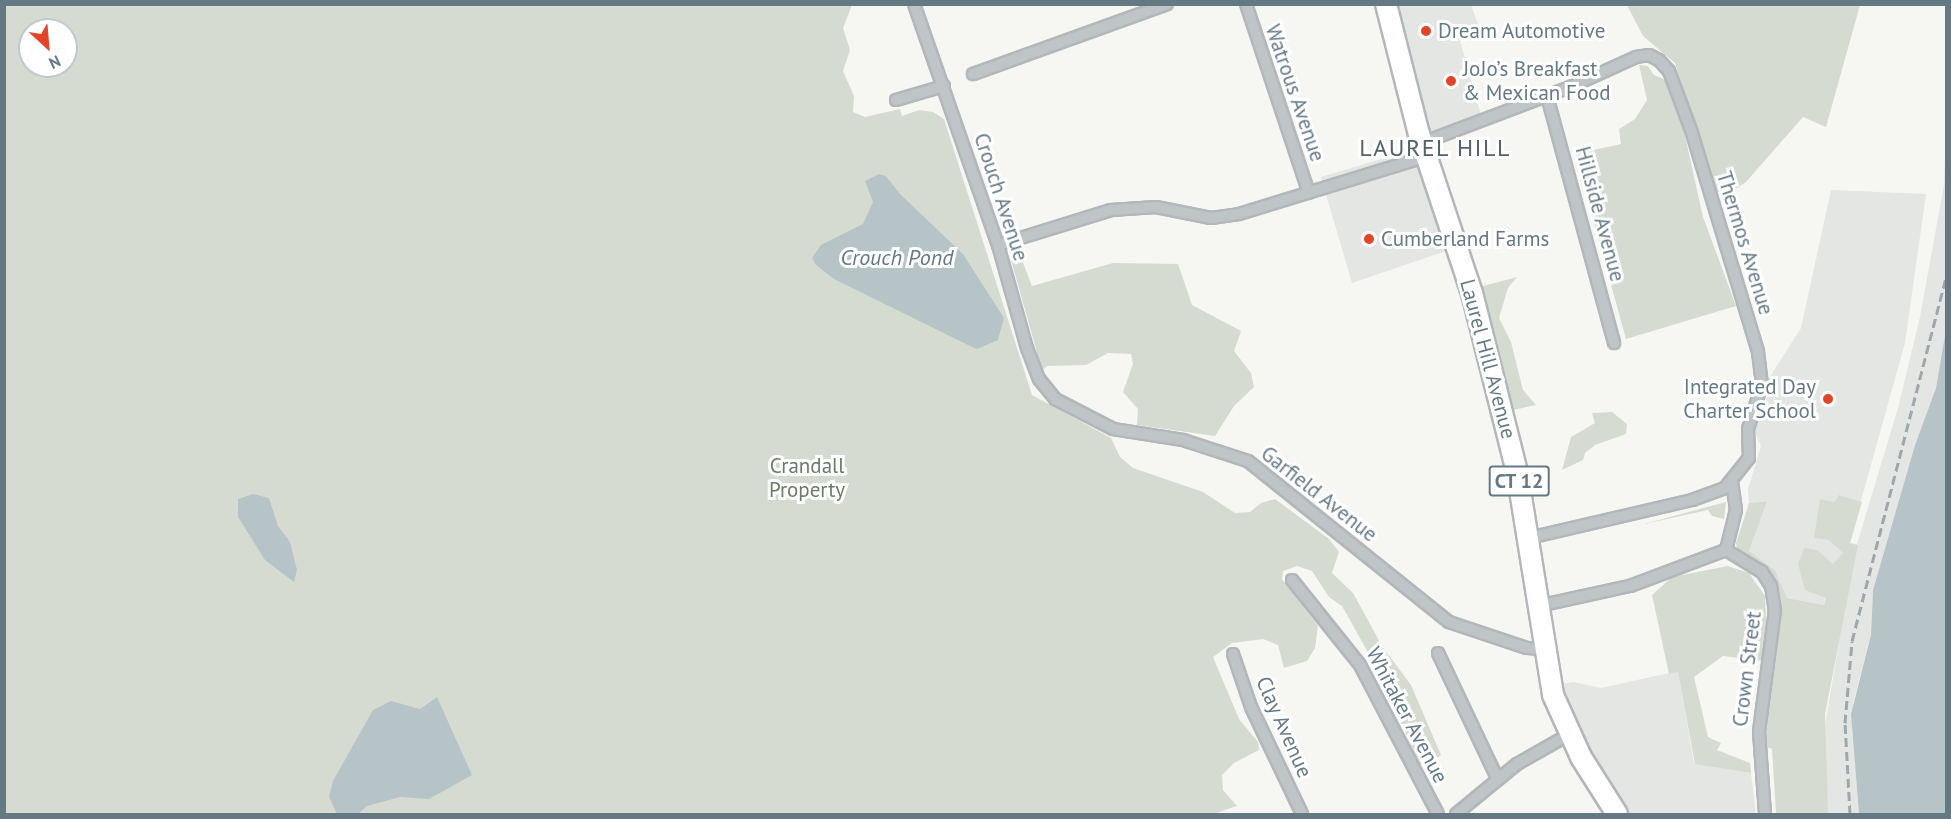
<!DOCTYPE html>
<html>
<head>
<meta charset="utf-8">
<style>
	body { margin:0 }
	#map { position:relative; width:1951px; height:819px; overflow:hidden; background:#f6f6f3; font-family:"PT Sans",sans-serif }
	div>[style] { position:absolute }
	.built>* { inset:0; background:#e4e6e4 }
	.green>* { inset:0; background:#d6dbd2 }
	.water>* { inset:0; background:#b6c4c7 }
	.roads { filter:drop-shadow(2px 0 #b3b7ba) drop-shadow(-2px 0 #b3b7ba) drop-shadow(0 2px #b3b7ba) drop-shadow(0 -2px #b3b7ba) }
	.street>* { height:10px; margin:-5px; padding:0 5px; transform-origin:5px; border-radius:5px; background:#bfc4c7 }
	.highway>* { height:20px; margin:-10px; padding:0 10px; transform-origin:10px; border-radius:10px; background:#fff }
	.rail>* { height:3px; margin-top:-1.5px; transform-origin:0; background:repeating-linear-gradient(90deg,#9ea7ab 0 9px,transparent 0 13.5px) }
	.dots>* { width:16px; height:16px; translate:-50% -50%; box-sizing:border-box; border:3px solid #fff; border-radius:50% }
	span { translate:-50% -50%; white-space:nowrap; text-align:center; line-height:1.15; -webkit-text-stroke:6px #fff; paint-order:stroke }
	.shield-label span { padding:2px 4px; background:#fff; border:2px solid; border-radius:4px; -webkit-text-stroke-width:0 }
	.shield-label { font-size:20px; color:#657984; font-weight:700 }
	.poi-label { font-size:21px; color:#657984 }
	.left { translate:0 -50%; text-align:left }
	.right { translate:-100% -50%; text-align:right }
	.street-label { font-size:21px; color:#657984 }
	.park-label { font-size:21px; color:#6b7b64 }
	.water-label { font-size:22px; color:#617b81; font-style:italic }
	.quarter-label { font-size:24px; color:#536169; letter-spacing:1.5px }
	.frame { position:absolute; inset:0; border:6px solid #657984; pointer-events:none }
	.north { position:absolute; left:18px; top:18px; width:60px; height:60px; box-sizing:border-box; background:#fff; border:2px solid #c1c9ce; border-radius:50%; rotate:154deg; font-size:16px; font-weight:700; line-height:24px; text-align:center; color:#657984 }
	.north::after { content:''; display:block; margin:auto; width:21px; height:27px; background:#e44325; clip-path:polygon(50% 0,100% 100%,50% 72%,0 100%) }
</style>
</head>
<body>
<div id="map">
	<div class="built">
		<i style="clip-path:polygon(1392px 5px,1471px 5px,1479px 27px,1459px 37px,1481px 115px,1427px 133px)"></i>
		<i style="clip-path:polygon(1946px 122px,1946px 335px,1936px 388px,1915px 445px,1873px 590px,1871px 635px,1853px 703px,1852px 727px,1859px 814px,1810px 814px,1854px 554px,1898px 408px,1920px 317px,1944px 185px)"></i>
		<i style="clip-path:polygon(1415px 149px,1449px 250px,1352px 283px,1321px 177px)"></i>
		<i style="clip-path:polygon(1831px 190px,1926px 194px,1905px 343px,1848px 547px,1832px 566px,1824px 605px,1787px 598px,1775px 570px,1749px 551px,1766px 501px,1749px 503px,1748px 489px,1761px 446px,1754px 430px,1767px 397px,1769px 378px,1801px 328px)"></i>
		<i style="clip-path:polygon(1678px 671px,1694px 763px,1751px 773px,1756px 814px,1628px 814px,1597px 768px,1569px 710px,1563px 684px,1573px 682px,1601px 688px)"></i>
	</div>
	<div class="green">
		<i style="clip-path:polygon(evenodd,5px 4px,852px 5px,843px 28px,850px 50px,843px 71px,854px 96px,853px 112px,865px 117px,900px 109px,902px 116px,919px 110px,933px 112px,944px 119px,1032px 395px,1111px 438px,1120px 457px,1133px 468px,1203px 492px,1235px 513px,1250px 512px,1261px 503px,1275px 499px,1329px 539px,1339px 552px,1332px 573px,1353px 593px,1382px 646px,1411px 685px,1441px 755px,1425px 766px,1418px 763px,1384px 681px,1342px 606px,1329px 597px,1312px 571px,1297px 566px,1283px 571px,1282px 579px,1318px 626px,1315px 648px,1307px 661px,1284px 668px,1278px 645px,1263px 639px,1232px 643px,1213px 657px,1239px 719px,1258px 742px,1259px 750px,1234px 763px,1222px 775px,1223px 790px,1237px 806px,1213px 814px,5px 814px,5px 4px,30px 30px,66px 30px,66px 66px,30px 66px,30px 30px)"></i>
		<i style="clip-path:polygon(1627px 5px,1860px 5px,1826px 127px,1803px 117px,1746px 182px,1731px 192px,1713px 192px,1675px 63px,1643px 36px)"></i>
		<i style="clip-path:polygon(1639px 65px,1648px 66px,1654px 75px,1668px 81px,1677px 100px,1703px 217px,1736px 306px,1626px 339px,1575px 154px,1621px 144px,1619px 129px,1635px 119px,1647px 100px)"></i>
		<i style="clip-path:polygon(1017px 247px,1032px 286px,1113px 263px,1178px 264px,1192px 305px,1241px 331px,1234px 351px,1251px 373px,1254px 387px,1234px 406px,1215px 436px,1137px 425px,1138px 409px,1123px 392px,1133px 364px,1131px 354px,1108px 353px,1086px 365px,1047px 366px,1042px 370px,1011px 260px)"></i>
		<i style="clip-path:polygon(1517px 277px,1508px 288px,1499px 318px,1511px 342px,1523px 390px,1536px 405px,1508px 411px,1476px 288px)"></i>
		<i style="clip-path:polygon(1612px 412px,1627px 424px,1626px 434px,1595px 445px,1585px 453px,1583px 460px,1562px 470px,1571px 437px,1595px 423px,1592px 413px)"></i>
		<i style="clip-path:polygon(1839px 495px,1862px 502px,1850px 543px,1858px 545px,1825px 714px,1828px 814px,1776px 814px,1772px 749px,1764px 746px,1763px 729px,1779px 604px,1763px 568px,1737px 548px,1736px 543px,1749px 503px,1767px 501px,1749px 551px,1775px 570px,1787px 598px,1824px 605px,1826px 598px,1805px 590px,1798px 564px,1804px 548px,1817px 550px,1833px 564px,1843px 553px,1829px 540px,1814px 538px,1820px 499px,1834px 502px)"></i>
		<i style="clip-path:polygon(1726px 502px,1724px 519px,1712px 516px,1708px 510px,1644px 524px)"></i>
		<i style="clip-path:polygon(1728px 566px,1749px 573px,1765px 596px,1767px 644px,1762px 661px,1723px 656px,1694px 677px,1708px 737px,1721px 743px,1717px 750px,1750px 763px,1751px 773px,1695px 764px,1678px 672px,1669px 674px,1652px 595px,1672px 577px)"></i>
	</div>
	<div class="water">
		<i style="clip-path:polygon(879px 174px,886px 176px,900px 194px,963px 254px,1004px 318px,998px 340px,977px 349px,968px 345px,834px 279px,816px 265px,812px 258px,821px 245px,863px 224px,873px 202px,865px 181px)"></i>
		<i style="clip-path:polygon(1946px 330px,1946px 814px,1859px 814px,1851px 714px,1871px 635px,1873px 590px,1915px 445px,1936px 388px)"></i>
		<i style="clip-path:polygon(253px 494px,269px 498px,278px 526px,290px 542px,297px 570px,294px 582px,265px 560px,238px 517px,238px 499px)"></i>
		<i style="clip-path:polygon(437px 697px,472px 775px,429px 799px,400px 797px,367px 806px,358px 814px,337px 814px,329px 797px,333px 781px,373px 710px,391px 701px,420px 709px)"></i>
	</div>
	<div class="roads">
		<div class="street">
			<i style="left:914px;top:4px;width:255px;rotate:70.8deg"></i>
			<i style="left:998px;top:245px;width:107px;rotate:74.3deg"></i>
			<i style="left:1027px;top:348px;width:33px;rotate:69deg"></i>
			<i style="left:1039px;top:379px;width:26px;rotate:51deg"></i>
			<i style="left:1055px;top:399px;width:65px;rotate:27.3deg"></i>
			<i style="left:1113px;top:429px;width:71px;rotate:8.9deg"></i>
			<i style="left:1183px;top:440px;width:68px;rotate:17.9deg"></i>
			<i style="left:1248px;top:461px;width:258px;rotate:38.7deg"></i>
			<i style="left:1449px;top:622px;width:82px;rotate:18.4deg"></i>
			<i style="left:1527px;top:648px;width:17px;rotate:3deg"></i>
			<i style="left:1246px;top:4px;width:199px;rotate:71.6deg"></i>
			<i style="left:973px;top:74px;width:206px;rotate:-19.8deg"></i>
			<i style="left:1547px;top:96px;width:256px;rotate:74.8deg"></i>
			<i style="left:896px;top:100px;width:50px;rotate:-16.3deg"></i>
			<i style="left:1422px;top:143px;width:158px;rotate:-20.7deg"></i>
			<i style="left:1570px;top:87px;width:72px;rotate:-24.4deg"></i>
			<i style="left:1636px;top:57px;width:13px;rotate:-9deg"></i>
			<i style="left:1649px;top:55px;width:11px;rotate:27deg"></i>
			<i style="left:1659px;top:60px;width:15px;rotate:48deg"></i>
			<i style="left:1669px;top:71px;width:66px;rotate:69.6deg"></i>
			<i style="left:1692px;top:133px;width:229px;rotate:73.2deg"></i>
			<i style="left:1758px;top:352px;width:32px;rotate:83deg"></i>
			<i style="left:1762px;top:384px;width:47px;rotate:107.3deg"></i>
			<i style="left:1748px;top:429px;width:29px;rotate:88deg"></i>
			<i style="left:1749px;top:458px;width:38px;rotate:129deg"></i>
			<i style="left:1725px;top:488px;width:35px;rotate:160deg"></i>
			<i style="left:1692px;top:500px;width:167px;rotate:166.9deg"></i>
			<i style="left:998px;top:245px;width:118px;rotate:-17.2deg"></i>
			<i style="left:1111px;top:210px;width:45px;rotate:-3.8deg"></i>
			<i style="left:1156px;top:207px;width:56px;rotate:11.3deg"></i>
			<i style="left:1211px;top:218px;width:28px;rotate:-8deg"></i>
			<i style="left:1239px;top:214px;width:197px;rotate:-17.1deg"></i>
			<i style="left:1726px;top:550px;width:41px;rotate:-76deg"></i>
			<i style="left:1736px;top:510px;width:29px;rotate:-98deg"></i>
			<i style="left:1292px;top:580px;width:109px;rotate:51.3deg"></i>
			<i style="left:1360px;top:665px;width:168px;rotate:62.4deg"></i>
			<i style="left:1538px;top:606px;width:94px;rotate:-12.3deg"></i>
			<i style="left:1630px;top:586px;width:103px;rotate:-20.6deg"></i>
			<i style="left:1726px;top:550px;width:42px;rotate:31.4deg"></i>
			<i style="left:1762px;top:572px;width:17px;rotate:57deg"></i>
			<i style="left:1771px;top:586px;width:24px;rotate:81deg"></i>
			<i style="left:1775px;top:610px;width:123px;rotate:97.5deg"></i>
			<i style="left:1759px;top:732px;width:82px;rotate:85.8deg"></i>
			<i style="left:1438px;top:653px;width:140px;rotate:64.7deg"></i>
			<i style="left:1233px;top:654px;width:56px;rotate:71.2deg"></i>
			<i style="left:1251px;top:707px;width:119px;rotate:64.5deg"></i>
			<i style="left:1456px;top:814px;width:79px;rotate:-39.3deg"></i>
			<i style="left:1517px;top:764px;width:61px;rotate:-29.5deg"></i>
		</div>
		<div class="highway">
			<i style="left:1386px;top:4px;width:134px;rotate:75.8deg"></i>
			<i style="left:1419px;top:134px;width:168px;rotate:71.6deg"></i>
			<i style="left:1472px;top:293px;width:185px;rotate:75.9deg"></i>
			<i style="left:1517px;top:472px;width:226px;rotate:80.8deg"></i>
			<i style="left:1553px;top:695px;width:68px;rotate:65.7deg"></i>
			<i style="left:1581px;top:757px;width:67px;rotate:57.7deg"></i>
		</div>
	</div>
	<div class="rail">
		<i style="left:1850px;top:814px;width:91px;rotate:-93.1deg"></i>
		<i style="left:1845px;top:723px;width:82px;rotate:-85.1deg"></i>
		<i style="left:1852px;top:641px;width:376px;rotate:-75.5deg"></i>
	</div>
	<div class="dots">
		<i style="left:1426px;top:31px;background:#e44325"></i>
		<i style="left:1451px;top:81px;background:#e44325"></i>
		<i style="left:1369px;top:239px;background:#e44325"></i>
		<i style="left:1828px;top:399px;background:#e44325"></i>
	</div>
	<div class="shield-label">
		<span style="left:1519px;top:481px">CT 12</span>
	</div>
	<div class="poi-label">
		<span class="left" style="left:1438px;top:31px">Dream Automotive</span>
		<span class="left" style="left:1463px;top:81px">JoJo’s Breakfast<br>&amp; Mexican Food</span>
		<span class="left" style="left:1381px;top:239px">Cumberland Farms</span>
		<span class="right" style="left:1816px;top:399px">Integrated Day<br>Charter School</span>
	</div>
	<div class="street-label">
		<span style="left:1295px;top:93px;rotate:71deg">Watrous Avenue</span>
		<span style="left:1001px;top:197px;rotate:72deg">Crouch Avenue</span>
		<span style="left:1600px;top:214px;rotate:75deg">Hillside Avenue</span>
		<span style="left:1745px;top:243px;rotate:73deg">Thermos Avenue</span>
		<span style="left:1488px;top:359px;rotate:75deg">Laurel Hill Avenue</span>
		<span style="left:1319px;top:494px;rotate:38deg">Garfield Avenue</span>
		<span style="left:1747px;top:669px;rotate:-83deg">Crown Street</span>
		<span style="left:1407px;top:715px;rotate:62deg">Whitaker Avenue</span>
		<span style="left:1284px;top:727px;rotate:66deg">Clay Avenue</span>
	</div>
	<div class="park-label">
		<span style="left:807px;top:478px">Crandall<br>Property</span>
	</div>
	<div class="water-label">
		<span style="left:897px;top:258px">Crouch Pond</span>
	</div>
	<div class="quarter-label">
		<span style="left:1435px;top:148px">LAUREL HILL</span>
	</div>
	<div class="frame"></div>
	<div class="north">N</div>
</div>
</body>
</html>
